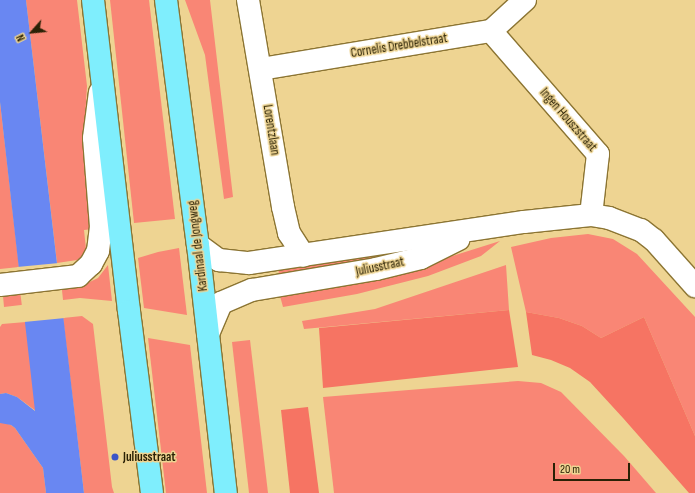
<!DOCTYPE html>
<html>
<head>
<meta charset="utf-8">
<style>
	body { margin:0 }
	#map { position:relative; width:695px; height:493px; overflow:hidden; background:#eed492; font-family:"Sofia Sans Condensed",sans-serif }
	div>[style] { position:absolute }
	.green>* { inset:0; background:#f98675 }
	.forest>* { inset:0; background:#f67463 }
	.water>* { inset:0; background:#6987f2 }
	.pier>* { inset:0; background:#eed492 }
	.roads { filter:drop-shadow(1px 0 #8c7533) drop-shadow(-1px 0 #8c7533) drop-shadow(0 1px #8c7533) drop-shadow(0 -1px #8c7533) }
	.minor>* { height:22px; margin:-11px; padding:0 11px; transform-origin:11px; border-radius:11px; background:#fff }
	.primary>* { height:22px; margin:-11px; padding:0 11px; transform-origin:11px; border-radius:11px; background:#7feefd }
	.dots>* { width:11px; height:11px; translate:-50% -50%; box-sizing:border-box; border:2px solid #eed492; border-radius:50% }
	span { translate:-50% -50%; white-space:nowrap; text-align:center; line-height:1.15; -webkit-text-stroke:3px #eed492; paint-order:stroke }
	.street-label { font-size:13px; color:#2a2105 }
	.poi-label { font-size:13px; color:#2a2105; font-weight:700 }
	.left { translate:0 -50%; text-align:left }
	.north { position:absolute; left:12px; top:12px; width:40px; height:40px; -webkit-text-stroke:3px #eed492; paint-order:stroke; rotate:243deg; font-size:11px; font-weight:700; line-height:16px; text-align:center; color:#2a2105 }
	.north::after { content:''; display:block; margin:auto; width:14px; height:18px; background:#2a2105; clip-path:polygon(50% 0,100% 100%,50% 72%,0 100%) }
	.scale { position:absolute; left:553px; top:463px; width:77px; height:18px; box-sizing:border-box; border:2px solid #2a2105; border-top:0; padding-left:5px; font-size:12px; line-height:14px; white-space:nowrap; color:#2a2105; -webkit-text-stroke:3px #eed492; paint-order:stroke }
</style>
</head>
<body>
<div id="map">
	<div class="green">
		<i style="clip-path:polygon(26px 0,77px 0,87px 86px,83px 150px,93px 229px,84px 230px,86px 249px,82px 257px,77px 260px,57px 263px)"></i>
		<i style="clip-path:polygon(110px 0,149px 0,175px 219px,134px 223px)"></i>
		<i style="clip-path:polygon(185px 0,210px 0,233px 197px,224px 199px,205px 55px)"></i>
		<i style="clip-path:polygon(0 102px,19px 267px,0 269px)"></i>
		<i style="clip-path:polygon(588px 234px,613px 239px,637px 254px,695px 317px,695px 436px,644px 317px,601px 338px,582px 326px,559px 318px,526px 312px,511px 247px,551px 238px)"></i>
		<i style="clip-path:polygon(500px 241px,481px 256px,428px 276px,357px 294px,283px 307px,280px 296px,392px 275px)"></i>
		<i style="clip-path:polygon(436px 243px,396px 258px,279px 275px,278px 266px)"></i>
		<i style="clip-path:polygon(179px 248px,187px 315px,144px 308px,138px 258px,158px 252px)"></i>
		<i style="clip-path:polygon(108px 265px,112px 301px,80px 298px,4px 307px,3px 296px,79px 287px,98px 278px)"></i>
		<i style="clip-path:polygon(506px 265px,509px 310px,304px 329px,302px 321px,375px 309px)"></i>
		<i style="clip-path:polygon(82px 316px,93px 324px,112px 487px,114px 493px,84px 493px,63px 318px)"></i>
		<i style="clip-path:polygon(26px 322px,36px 411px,17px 397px,6px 393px,0 394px,0 327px,2px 324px)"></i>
		<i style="clip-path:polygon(148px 338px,190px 345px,207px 493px,166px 493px)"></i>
		<i style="clip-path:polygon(250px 340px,268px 493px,249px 493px,232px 342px)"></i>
		<i style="clip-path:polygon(518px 381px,541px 383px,561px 392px,624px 456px,656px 493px,334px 493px,323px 397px)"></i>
		<i style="clip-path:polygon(2px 422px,11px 425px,15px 428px,43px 468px,46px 493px,0 493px,0 423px)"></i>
	</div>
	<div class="forest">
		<i style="clip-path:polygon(509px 310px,518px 367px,323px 388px,319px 328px)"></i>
		<i style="clip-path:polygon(526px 312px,559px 318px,582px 326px,601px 338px,644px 317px,695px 436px,695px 493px,689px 493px,623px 418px,590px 382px,570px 368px,551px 360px,532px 355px)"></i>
		<i style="clip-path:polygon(308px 407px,319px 493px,290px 493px,281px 410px)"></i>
	</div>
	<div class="water">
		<i style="clip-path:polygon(0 0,26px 0,84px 493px,46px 493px,43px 468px,15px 428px,11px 425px,0 423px,0 394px,6px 393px,17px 397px,35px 411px,0 102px)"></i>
	</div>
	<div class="pier">
		<i style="clip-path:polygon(59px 263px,65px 318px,24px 322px,17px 267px)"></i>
	</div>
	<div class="roads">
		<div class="minor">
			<i style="left:248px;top:0;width:210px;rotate:80.4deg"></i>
			<i style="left:283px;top:207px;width:27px;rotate:77deg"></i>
			<i style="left:289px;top:233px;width:27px;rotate:57deg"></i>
			<i style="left:491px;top:31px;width:163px;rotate:49deg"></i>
			<i style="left:598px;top:154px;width:61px;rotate:96.5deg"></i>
			<i style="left:261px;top:69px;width:233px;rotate:-9.4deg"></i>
			<i style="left:491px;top:31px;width:46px;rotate:-42.4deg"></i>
			<i style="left:198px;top:245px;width:26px;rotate:36deg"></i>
			<i style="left:219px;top:260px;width:30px;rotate:6deg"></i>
			<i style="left:249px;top:263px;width:278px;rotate:-8.5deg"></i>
			<i style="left:524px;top:222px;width:67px;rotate:-6deg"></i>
			<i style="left:591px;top:215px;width:18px;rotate:9deg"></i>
			<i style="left:609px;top:218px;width:34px;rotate:21deg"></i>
			<i style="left:641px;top:230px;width:16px;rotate:38deg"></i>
			<i style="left:654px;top:240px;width:62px;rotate:48.3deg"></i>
			<i style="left:0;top:285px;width:79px;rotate:-6.6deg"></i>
			<i style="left:78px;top:276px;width:18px;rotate:-43deg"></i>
			<i style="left:91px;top:264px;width:15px;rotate:-62deg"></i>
			<i style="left:98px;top:251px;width:24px;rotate:-83deg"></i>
			<i style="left:101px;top:227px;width:89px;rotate:-94.5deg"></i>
			<i style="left:94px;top:138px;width:46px;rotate:-82.6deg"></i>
			<i style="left:208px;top:334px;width:34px;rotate:-67deg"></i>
			<i style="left:221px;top:303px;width:34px;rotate:-23deg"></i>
			<i style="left:252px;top:290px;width:126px;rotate:-9.6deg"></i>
			<i style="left:376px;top:269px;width:46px;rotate:-13.7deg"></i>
			<i style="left:421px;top:258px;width:42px;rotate:-26.6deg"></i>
		</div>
		<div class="primary">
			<i style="left:93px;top:0;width:313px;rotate:83.4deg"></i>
			<i style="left:129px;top:311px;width:183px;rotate:82.8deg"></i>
			<i style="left:166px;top:0;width:247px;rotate:82.6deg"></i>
			<i style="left:198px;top:245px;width:250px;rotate:83.6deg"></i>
		</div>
	</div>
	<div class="dots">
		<i style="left:115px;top:457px;background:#3b54c7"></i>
	</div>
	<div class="street-label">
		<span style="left:399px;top:46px;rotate:-9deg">Cornelis Drebbelstraat</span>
		<span style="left:568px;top:120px;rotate:49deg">Ingen Houszstraat</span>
		<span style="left:271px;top:130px;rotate:81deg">Lorentzlaan</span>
		<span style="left:198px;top:246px;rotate:-97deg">Kardinaal de Jongweg</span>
		<span style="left:380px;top:267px;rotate:-12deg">Juliusstraat</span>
	</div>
	<div class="poi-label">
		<span class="left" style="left:123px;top:457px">Juliusstraat</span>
	</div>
	<div class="north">N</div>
	<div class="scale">20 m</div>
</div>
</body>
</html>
